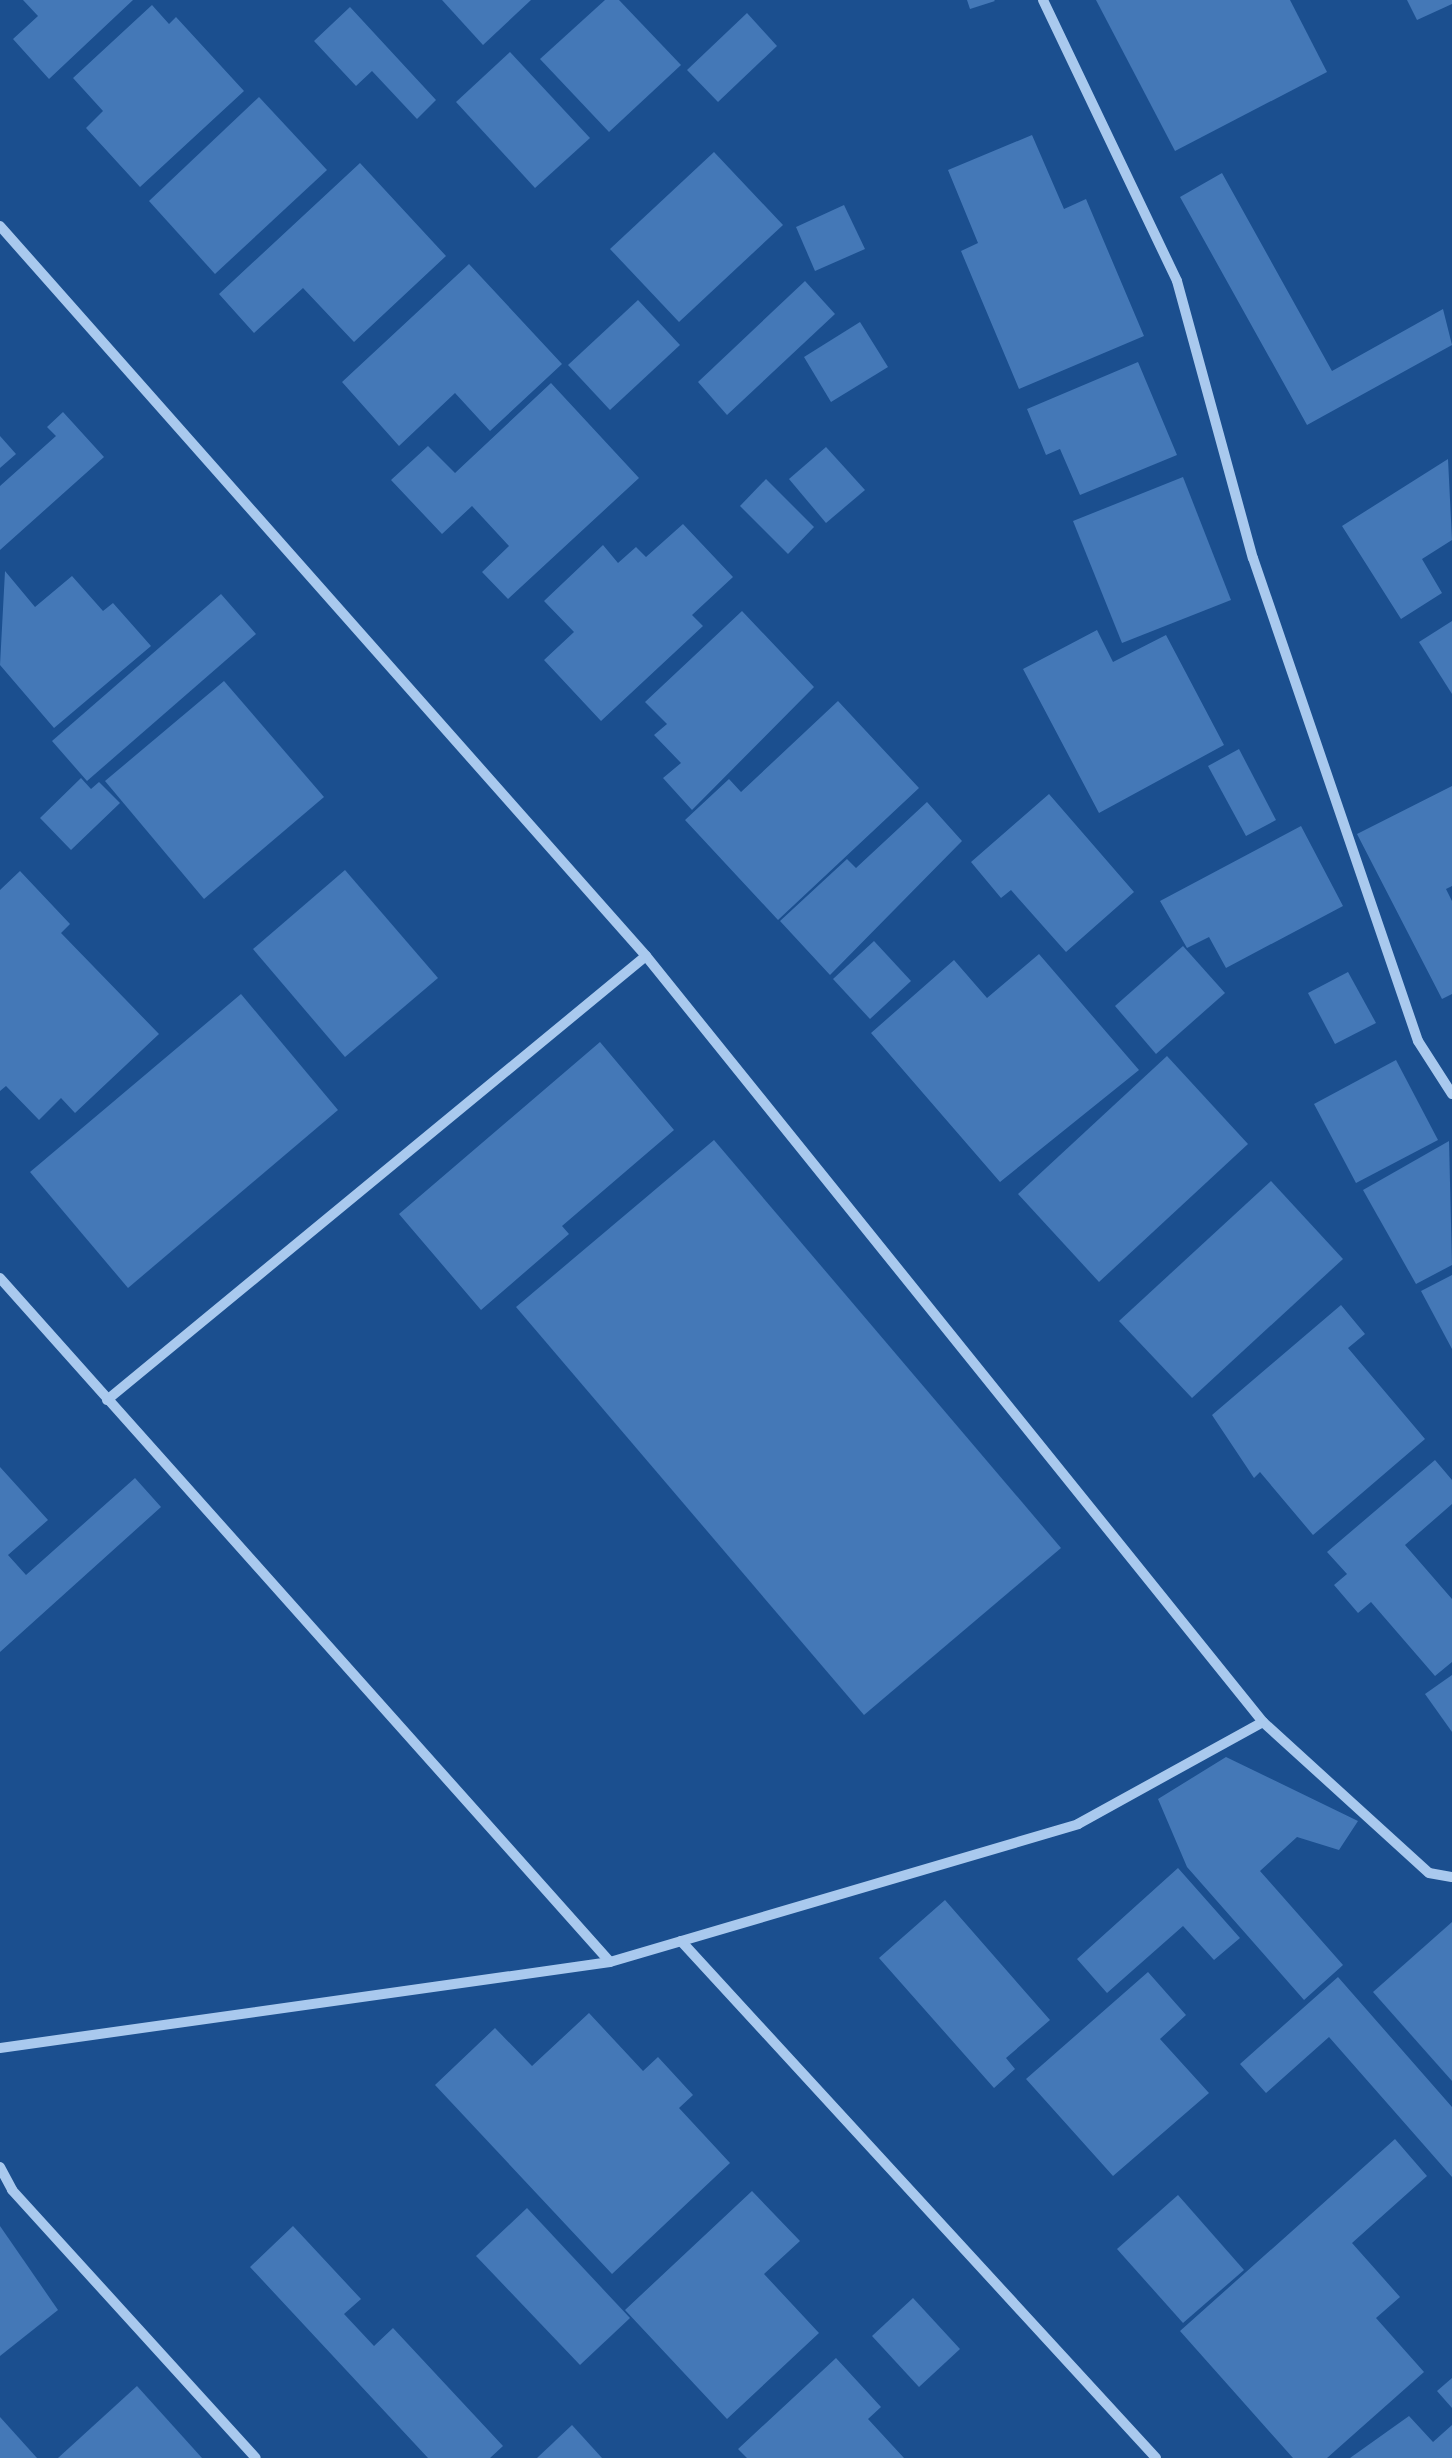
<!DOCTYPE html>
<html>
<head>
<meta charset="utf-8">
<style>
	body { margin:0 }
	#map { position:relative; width:1452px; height:2458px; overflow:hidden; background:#1b4f8f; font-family:"Fira Sans",sans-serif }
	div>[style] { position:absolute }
	.building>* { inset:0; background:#4478b7 }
	.street>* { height:10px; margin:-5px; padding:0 5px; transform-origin:5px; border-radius:5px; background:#a9c9ee }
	span { translate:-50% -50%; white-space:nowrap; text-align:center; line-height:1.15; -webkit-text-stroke:9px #1b4f8f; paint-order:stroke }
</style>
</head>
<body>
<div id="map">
	<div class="building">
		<i style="clip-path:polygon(23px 0,133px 0,49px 79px,13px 39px,38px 16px)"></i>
		<i style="clip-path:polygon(442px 0,531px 0,483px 45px)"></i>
		<i style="clip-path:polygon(605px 0,619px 0,681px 65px,609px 132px,540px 59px)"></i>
		<i style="clip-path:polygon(967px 0,994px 0,995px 1px,970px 9px)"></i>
		<i style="clip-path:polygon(1096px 0,1290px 0,1327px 72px,1175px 151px)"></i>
		<i style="clip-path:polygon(1407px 0,1452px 0,1452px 4px,1417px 20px)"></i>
		<i style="clip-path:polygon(152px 5px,169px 24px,176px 17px,244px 91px,140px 187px,86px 128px,103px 111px,73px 78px)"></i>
		<i style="clip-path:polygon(350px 7px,436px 100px,417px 119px,372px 71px,356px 86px,314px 41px)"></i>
		<i style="clip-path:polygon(747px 13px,777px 46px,718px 102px,687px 70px)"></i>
		<i style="clip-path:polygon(510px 52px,590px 138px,535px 188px,456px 102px)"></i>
		<i style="clip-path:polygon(259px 97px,327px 170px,215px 274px,149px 201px)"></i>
		<i style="clip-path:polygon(1032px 135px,1064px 209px,1086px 199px,1144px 336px,1019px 389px,961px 251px,978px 243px,948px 170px)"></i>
		<i style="clip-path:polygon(714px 152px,783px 225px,679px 322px,610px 249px)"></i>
		<i style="clip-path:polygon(360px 163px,446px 256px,354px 342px,303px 288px,254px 333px,219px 294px)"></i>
		<i style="clip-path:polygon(1222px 173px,1332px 371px,1443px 309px,1452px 345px,1307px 425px,1180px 197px)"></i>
		<i style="clip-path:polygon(844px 205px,865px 249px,815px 271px,796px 227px)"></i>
		<i style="clip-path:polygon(469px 264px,562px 364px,490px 431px,455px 393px,399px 446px,342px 382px)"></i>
		<i style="clip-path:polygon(805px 281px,835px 314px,727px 415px,698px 382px)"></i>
		<i style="clip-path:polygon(638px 300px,680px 345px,610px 410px,568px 365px)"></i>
		<i style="clip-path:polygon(860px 322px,888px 367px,831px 402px,804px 357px)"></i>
		<i style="clip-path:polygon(1138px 362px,1177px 455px,1080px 495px,1060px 449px,1046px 455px,1027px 409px)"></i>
		<i style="clip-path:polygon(551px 383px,639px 478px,508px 599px,482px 572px,509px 546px,472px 506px,442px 534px,391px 480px,428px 446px,455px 473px)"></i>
		<i style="clip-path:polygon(63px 412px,104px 457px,0 550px,0 486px,56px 436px,47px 427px)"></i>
		<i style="clip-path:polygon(0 436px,16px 454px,0 468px)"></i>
		<i style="clip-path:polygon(826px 447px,865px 490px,826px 523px,789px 479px)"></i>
		<i style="clip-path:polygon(1448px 459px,1452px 540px,1422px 559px,1442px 593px,1401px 619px,1342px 526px)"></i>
		<i style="clip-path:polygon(1183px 477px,1231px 600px,1122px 643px,1073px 521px)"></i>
		<i style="clip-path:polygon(766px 479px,814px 527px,788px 554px,740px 506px)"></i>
		<i style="clip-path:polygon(683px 524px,733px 577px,692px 615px,703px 626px,601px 721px,544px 660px,574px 632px,544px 601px,603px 545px,618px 563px,636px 547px,646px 557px)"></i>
		<i style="clip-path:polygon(5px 571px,35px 607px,72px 576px,103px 611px,113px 603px,151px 646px,54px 728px,0 665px)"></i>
		<i style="clip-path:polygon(221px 594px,256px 634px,87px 781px,52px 741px)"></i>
		<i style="clip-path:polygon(742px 611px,814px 687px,692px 810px,663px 778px,681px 763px,654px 735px,667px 724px,645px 702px)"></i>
		<i style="clip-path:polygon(1452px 621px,1452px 694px,1419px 642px)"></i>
		<i style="clip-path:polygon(1097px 630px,1113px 662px,1166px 635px,1224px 745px,1099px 813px,1023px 669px)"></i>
		<i style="clip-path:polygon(224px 681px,324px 797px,204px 899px,105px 781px)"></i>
		<i style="clip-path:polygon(838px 701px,919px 788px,778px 920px,685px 820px,729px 779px,741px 792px)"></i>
		<i style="clip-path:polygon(1239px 749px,1276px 820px,1246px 836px,1208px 766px)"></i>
		<i style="clip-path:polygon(81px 778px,91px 789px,99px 782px,120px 803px,71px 850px,40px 818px)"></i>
		<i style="clip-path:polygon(1452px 786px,1452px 886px,1446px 889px,1452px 901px,1452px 994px,1442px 999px,1357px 834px)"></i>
		<i style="clip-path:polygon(1049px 794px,1134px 892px,1066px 952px,1011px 890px,1001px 898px,971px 862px)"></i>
		<i style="clip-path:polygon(927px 802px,962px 841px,830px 975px,780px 921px,847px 859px,856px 868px)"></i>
		<i style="clip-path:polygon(1301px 826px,1343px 906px,1226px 968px,1209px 937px,1187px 948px,1160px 901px)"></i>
		<i style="clip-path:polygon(345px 870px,438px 978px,345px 1057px,253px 949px)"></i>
		<i style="clip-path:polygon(20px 871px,70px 924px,61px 933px,159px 1034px,75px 1113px,61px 1098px,39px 1120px,6px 1086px,0 1091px,0 890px)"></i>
		<i style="clip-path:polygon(874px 941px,911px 981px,870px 1019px,833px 979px)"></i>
		<i style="clip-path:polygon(1183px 946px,1225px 993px,1156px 1054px,1115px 1006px)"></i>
		<i style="clip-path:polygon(1039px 954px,1139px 1070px,1000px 1182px,871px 1033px,954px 960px,987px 998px)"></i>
		<i style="clip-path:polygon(1348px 972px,1376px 1023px,1335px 1044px,1308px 993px)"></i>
		<i style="clip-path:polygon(241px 994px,338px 1110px,128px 1288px,30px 1172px)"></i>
		<i style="clip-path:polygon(600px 1042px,674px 1130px,562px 1226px,569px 1234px,481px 1310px,399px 1214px)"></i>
		<i style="clip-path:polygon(1167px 1056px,1248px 1144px,1099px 1282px,1018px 1194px)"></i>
		<i style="clip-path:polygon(1396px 1060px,1438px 1140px,1356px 1183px,1314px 1104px)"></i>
		<i style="clip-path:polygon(714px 1140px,1061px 1548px,864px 1715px,516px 1307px)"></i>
		<i style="clip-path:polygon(1449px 1141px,1452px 1265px,1416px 1284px,1363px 1190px)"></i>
		<i style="clip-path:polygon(1271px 1181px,1343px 1259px,1192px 1398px,1119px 1321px)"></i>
		<i style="clip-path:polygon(1452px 1275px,1452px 1349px,1421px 1291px)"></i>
		<i style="clip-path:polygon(1341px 1305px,1365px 1334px,1348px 1348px,1425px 1439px,1313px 1535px,1260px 1472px,1254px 1478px,1212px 1415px)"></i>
		<i style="clip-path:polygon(1435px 1460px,1452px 1480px,1452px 1504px,1405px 1545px,1452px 1599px,1452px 1662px,1435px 1676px,1371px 1602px,1358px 1613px,1334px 1585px,1347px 1574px,1327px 1552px)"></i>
		<i style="clip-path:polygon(0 1467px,48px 1520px,8px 1555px,26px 1575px,135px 1478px,161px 1507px,0 1652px)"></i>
		<i style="clip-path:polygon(1452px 1675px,1452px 1732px,1425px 1694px)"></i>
		<i style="clip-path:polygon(1226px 1757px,1358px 1821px,1339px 1850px,1297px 1837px,1260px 1871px,1343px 1965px,1304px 2000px,1187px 1867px,1158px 1799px)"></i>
		<i style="clip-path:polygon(1178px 1868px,1240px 1938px,1214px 1960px,1183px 1926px,1107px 1993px,1077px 1959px)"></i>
		<i style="clip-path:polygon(945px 1900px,1050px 2020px,1006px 2058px,1015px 2069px,994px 2088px,879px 1958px)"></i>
		<i style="clip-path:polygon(1452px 1922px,1452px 2081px,1373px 1992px)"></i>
		<i style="clip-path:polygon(1148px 1972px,1186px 2015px,1160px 2039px,1209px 2093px,1113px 2176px,1026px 2079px)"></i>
		<i style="clip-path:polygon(1338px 1977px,1452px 2107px,1452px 2177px,1329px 2037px,1266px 2093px,1240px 2064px)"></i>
		<i style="clip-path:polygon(589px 2013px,643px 2071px,658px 2057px,693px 2095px,679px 2108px,730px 2163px,612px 2274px,435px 2085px,495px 2028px,532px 2066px)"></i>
		<i style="clip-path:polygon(1395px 2139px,1427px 2176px,1352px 2243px,1400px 2297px,1376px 2318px,1424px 2372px,1327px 2458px,1293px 2458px,1180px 2331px)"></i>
		<i style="clip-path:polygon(752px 2191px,800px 2241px,764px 2274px,819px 2333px,727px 2419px,625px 2310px)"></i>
		<i style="clip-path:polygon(1178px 2195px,1244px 2270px,1183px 2323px,1117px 2249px)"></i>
		<i style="clip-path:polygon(527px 2208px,630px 2318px,580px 2365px,476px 2256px)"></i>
		<i style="clip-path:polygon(0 2226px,58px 2310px,0 2356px)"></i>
		<i style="clip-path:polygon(293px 2226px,361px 2299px,344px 2314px,374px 2346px,393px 2328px,503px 2446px,490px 2458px,428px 2458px,250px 2267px)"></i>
		<i style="clip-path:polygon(913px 2298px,960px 2349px,919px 2387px,872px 2336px)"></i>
		<i style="clip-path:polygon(836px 2358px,881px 2407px,868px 2419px,904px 2458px,747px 2458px,738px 2449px)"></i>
		<i style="clip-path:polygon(1452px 2378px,1452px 2408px,1437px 2391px)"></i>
		<i style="clip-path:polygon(137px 2386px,202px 2458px,58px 2458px)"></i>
		<i style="clip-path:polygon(1409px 2416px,1433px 2442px,1452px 2425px,1452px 2458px,1350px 2458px)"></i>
		<i style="clip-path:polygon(0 2417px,37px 2458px,0 2458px)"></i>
		<i style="clip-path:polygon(572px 2425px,602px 2458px,537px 2458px)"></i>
	</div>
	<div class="street">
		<i style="left:1043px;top:0;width:311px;rotate:64.5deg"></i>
		<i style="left:1177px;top:281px;width:287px;rotate:74.7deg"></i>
		<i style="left:1253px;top:558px;width:510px;rotate:71.14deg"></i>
		<i style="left:1418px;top:1041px;width:63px;rotate:57.3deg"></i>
		<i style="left:0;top:226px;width:975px;rotate:48.49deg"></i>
		<i style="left:646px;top:956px;width:984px;rotate:51.15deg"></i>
		<i style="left:1263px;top:1722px;width:224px;rotate:42.3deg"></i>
		<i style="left:1429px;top:1873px;width:23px;rotate:10deg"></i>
		<i style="left:0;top:1278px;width:916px;rotate:48.27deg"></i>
		<i style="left:107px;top:1400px;width:698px;rotate:-39.48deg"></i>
		<i style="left:681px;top:1941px;width:702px;rotate:47.42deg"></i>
		<i style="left:0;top:2048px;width:616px;rotate:-8.02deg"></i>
		<i style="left:610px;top:1962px;width:488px;rotate:-16.4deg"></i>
		<i style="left:1078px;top:1824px;width:211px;rotate:-28.9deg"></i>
		<i style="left:0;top:2167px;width:26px;rotate:62deg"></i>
		<i style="left:12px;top:2190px;width:362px;rotate:47.7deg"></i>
	</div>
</div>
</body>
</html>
